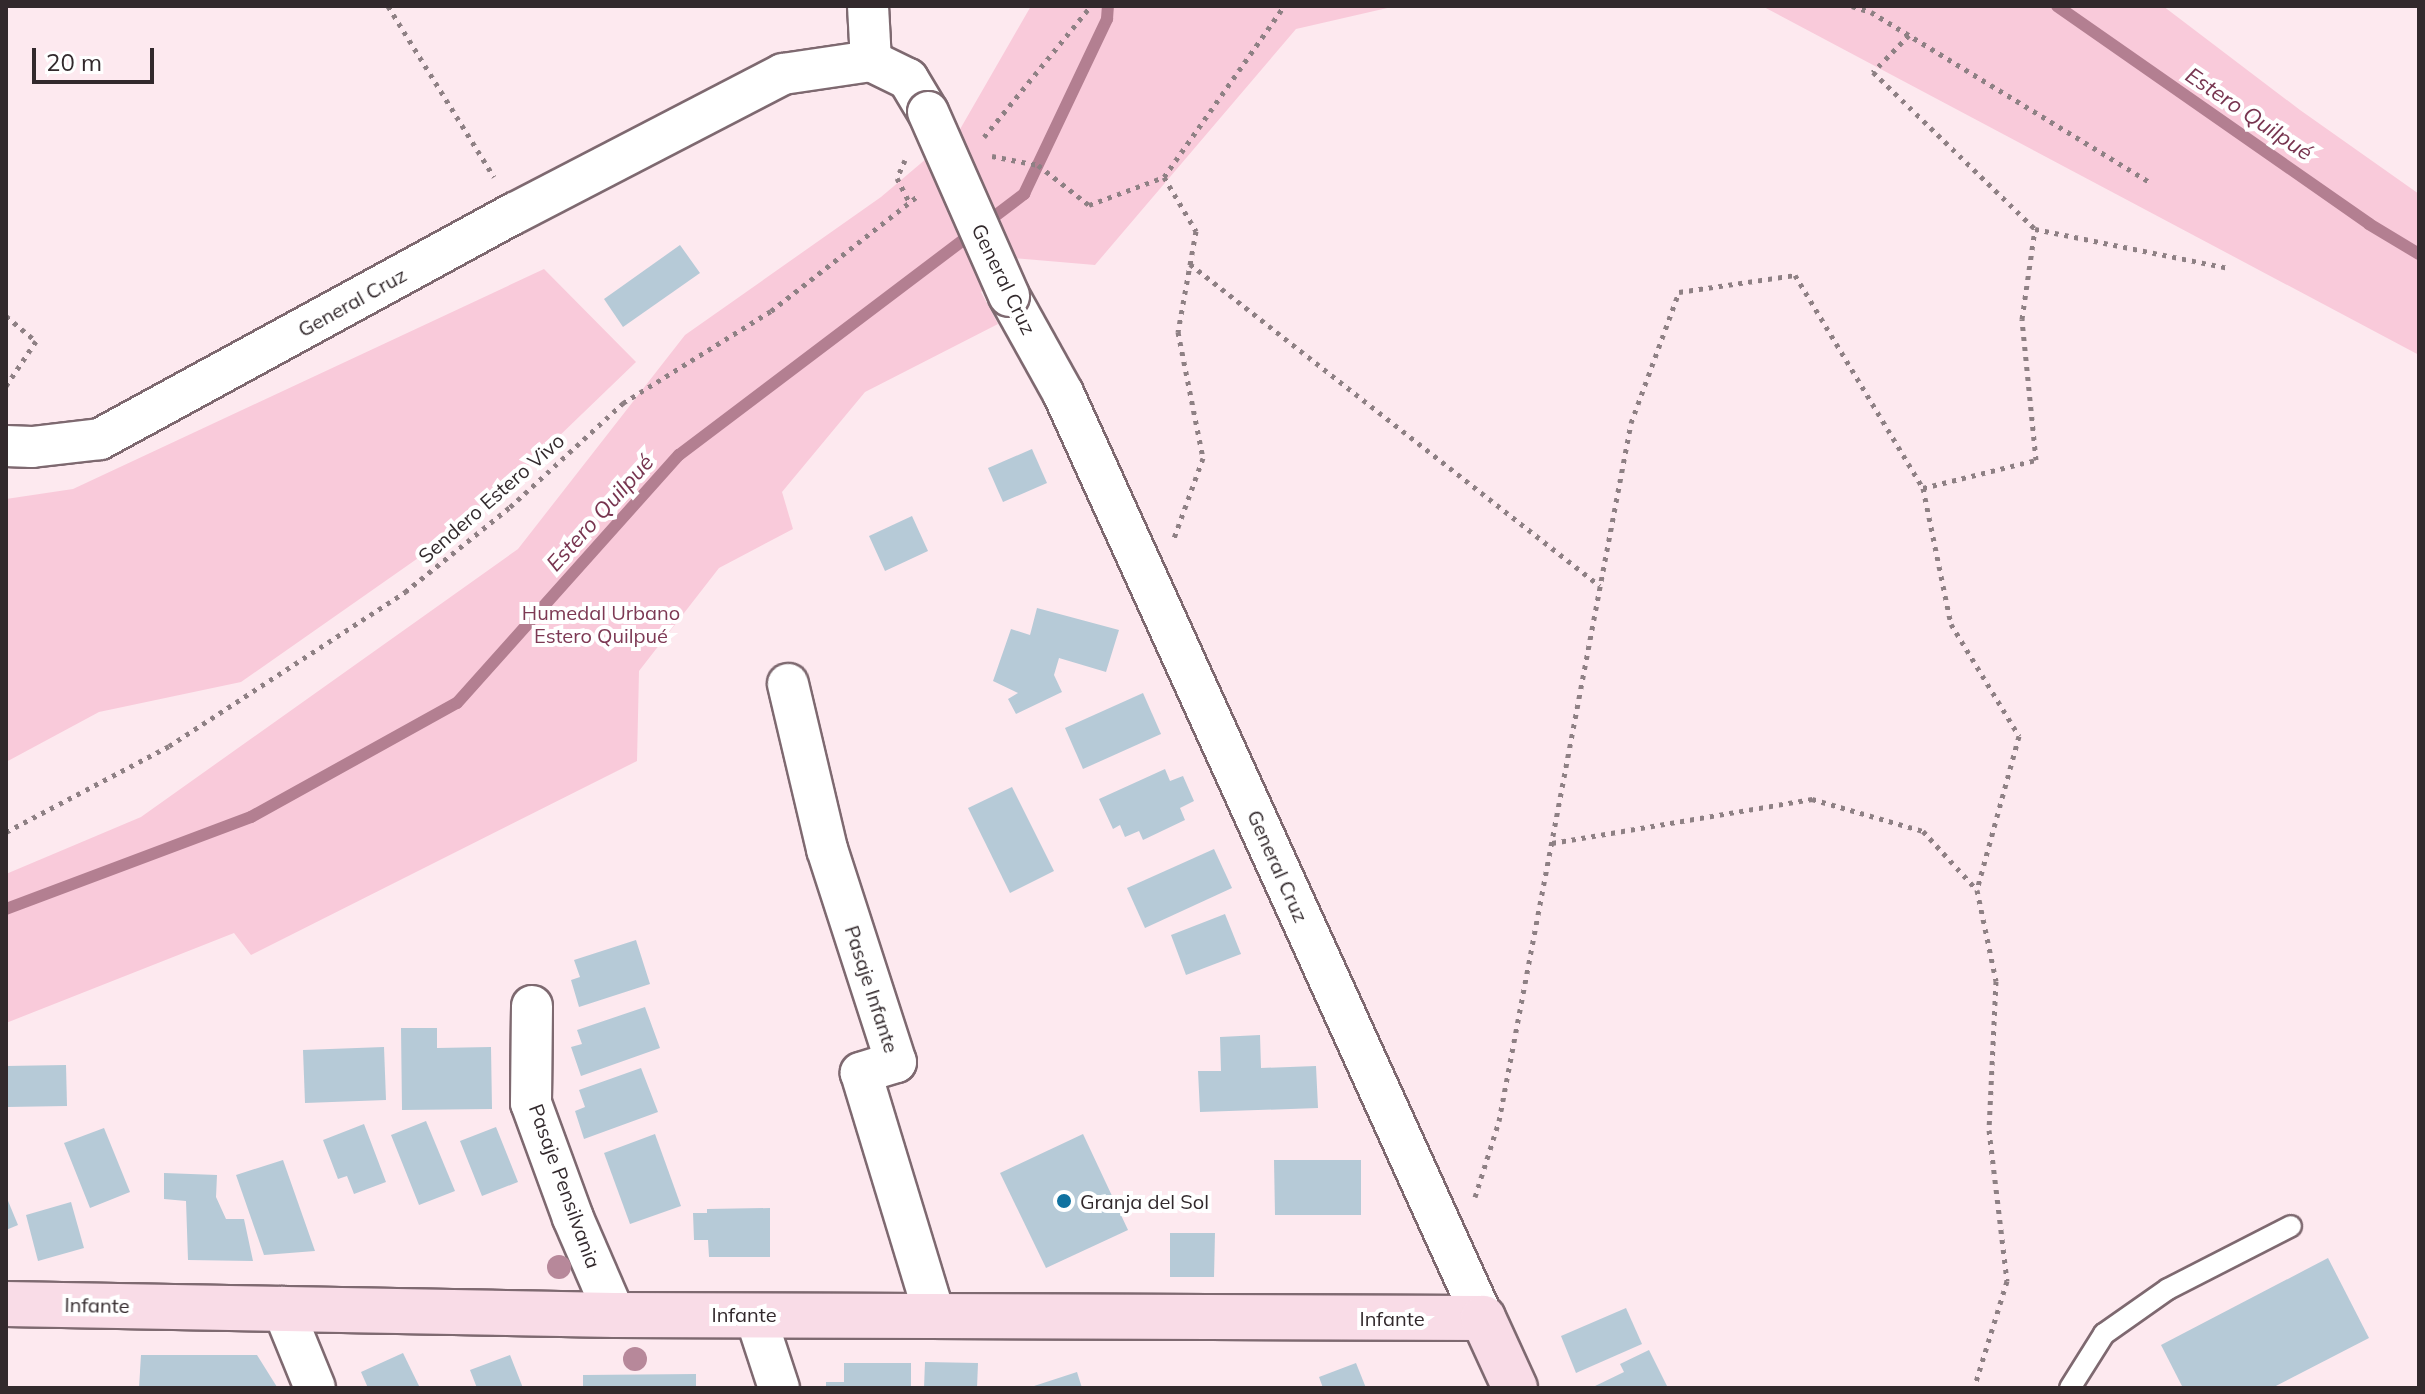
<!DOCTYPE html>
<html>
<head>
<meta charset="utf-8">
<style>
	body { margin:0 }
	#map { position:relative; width:2425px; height:1394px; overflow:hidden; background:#fde9ef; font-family:Mulish,sans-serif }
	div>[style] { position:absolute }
	.green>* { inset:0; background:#f9cada }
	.stream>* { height:12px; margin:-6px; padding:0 6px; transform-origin:6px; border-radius:6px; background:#b37f91 }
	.building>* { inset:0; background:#b6cad7 }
	.path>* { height:5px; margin-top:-2.5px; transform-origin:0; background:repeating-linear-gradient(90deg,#8e8084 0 4px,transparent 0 10px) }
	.roads { filter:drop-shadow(2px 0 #7e6970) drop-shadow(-2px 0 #7e6970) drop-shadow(0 2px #7e6970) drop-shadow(0 -2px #7e6970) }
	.lane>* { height:20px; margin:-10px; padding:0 10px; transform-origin:10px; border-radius:10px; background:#fff }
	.street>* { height:40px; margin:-20px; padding:0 20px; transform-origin:20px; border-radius:20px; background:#fff }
	.secondary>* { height:44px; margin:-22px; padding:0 22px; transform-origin:22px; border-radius:22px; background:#f9dce7 }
	.bridges { filter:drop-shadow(2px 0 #7e6970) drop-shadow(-2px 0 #7e6970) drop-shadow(0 2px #7e6970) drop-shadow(0 -2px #7e6970) }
	.street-bridge>* { height:40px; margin:-20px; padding:0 20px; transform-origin:20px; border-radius:20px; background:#fff }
	.trees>* { width:24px; height:24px; margin:-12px; border-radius:50%; background:#b7889a }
	.dots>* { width:22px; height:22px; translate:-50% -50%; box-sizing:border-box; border:4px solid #fff; border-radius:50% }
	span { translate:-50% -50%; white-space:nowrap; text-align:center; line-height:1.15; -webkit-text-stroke:8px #fff; paint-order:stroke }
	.street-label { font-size:20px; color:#32292c }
	.park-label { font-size:20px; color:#7d3954 }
	.poi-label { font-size:20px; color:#32292c }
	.left { translate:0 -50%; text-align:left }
	.water-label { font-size:22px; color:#77344f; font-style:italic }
	.frame { position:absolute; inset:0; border:8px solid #32292c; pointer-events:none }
	.scale { position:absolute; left:32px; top:48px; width:122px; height:36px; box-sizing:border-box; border:4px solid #32292c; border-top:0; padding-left:10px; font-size:24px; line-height:28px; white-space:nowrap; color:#32292c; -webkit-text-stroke:6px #fff; paint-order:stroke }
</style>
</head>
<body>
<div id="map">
	<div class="green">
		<i style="clip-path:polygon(1031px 6px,1396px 6px,1296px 29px,1095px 265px,1014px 258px,981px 292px,998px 324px,865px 392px,782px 492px,793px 529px,719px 568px,639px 671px,637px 761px,251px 955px,234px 933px,6px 1023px,6px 874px,141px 817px,518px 549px,685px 335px,881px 197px,959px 131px)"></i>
		<i style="clip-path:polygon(1762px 6px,2163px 6px,2300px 110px,2419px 194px,2419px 355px)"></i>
		<i style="clip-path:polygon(544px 269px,636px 362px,471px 521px,241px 682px,99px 712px,6px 762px,6px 499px,73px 489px)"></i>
	</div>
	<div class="stream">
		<i style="left:2057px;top:6px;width:381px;rotate:34.9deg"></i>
		<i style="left:2369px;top:224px;width:58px;rotate:31deg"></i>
		<i style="left:6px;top:909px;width:262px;rotate:-20.6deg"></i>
		<i style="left:251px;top:817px;width:235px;rotate:-29deg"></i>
		<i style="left:457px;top:703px;width:333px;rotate:-48.2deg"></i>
		<i style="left:679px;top:455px;width:433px;rotate:-37.1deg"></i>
		<i style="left:1024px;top:194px;width:194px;rotate:-64.6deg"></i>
		<i style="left:1107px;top:19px;width:13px;rotate:-86deg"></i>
	</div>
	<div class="building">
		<i style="clip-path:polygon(680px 245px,700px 273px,623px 327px,604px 299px)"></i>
		<i style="clip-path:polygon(1032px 449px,1047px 483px,1003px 502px,988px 468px)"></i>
		<i style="clip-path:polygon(912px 516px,928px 551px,885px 571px,869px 536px)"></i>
		<i style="clip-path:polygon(1037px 608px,1119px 630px,1106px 672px,1059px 658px,1054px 675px,1062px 692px,1016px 714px,1008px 699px,1018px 693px,993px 681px,1011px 629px,1030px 635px)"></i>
		<i style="clip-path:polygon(1143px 693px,1161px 734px,1083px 769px,1065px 728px)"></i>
		<i style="clip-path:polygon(1165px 769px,1170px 781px,1183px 776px,1194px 801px,1180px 808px,1185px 820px,1143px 840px,1139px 831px,1125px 837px,1120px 825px,1113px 829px,1099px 799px)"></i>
		<i style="clip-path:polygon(1012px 787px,1054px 871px,1010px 893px,968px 808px)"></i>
		<i style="clip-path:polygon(1214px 849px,1232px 888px,1145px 928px,1127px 888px)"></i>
		<i style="clip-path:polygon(1225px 914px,1241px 954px,1186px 975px,1171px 935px)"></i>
		<i style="clip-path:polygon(636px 940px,650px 984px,579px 1007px,571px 980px,580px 977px,574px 960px)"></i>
		<i style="clip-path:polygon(645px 1007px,660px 1048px,581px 1076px,571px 1047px,582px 1044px,577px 1030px)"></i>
		<i style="clip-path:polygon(401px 1028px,437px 1028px,437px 1048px,491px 1047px,492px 1109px,402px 1110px)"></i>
		<i style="clip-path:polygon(1260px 1035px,1261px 1068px,1316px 1066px,1318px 1108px,1200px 1112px,1198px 1071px,1221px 1071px,1220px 1037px)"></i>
		<i style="clip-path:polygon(384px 1047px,386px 1100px,305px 1103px,303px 1050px)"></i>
		<i style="clip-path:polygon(66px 1065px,67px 1106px,7px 1107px,6px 1066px)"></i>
		<i style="clip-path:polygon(641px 1068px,658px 1112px,584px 1139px,575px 1111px,585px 1107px,579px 1090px)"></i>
		<i style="clip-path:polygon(426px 1121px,455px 1191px,419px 1205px,391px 1135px)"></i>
		<i style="clip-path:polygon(364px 1124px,386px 1182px,354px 1194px,347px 1176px,338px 1179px,323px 1140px)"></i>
		<i style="clip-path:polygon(496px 1127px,518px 1182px,482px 1196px,460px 1141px)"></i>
		<i style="clip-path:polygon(104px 1128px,130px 1192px,90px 1208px,64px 1143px)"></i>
		<i style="clip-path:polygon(655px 1134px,681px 1206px,630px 1224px,604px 1153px)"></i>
		<i style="clip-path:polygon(1083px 1134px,1128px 1230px,1046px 1268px,1000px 1173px)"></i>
		<i style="clip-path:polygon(283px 1160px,315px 1251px,264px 1255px,236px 1175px)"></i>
		<i style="clip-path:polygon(1274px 1160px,1361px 1160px,1361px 1215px,1275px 1215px)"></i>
		<i style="clip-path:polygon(164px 1173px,217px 1175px,216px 1197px,226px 1219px,244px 1219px,253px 1261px,188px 1260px,186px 1201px,164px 1199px)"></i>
		<i style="clip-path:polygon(6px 1196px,18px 1225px,6px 1230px)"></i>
		<i style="clip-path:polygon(71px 1202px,84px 1248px,38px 1261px,26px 1215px)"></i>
		<i style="clip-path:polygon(770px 1208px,770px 1257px,709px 1257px,708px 1240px,694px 1240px,693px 1213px,707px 1213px,707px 1209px)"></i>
		<i style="clip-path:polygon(1170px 1233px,1215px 1233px,1214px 1277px,1170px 1277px)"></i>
		<i style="clip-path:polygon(2328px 1258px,2369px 1338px,2272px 1388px,2183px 1388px,2161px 1345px)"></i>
		<i style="clip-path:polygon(1626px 1308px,1642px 1344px,1576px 1373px,1561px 1336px)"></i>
		<i style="clip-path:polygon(1649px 1350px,1668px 1388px,1591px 1388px,1624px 1372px,1620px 1364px)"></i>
		<i style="clip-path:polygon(403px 1353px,420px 1388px,368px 1388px,361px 1372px)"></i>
		<i style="clip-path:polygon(141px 1355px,257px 1355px,277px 1387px,139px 1388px)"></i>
		<i style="clip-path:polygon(510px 1355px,523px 1388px,477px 1388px,470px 1370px)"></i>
		<i style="clip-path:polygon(925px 1362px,978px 1363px,977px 1388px,924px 1388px)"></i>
		<i style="clip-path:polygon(844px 1363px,911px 1363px,911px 1388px,826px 1388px,826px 1382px,844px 1382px)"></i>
		<i style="clip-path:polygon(1356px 1363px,1366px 1388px,1323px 1388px,1319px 1377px)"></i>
		<i style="clip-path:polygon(1077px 1372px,1082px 1388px,1031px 1388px,1031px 1387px)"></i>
		<i style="clip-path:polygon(696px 1374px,696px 1388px,583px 1388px,583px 1375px)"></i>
	</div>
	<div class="path">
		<i style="left:388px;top:6px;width:201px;rotate:58.2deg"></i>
		<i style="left:1852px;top:6px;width:20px;rotate:18deg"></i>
		<i style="left:1871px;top:12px;width:326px;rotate:31.4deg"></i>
		<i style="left:1909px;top:35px;width:52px;rotate:134.2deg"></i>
		<i style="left:1873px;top:72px;width:226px;rotate:44.1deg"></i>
		<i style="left:2035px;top:229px;width:198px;rotate:11.4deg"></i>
		<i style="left:984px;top:137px;width:169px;rotate:-50.8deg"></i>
		<i style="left:992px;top:156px;width:47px;rotate:11.1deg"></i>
		<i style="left:1038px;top:165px;width:65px;rotate:38.1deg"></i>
		<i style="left:1089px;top:205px;width:80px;rotate:-20.5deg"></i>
		<i style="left:1164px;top:177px;width:209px;rotate:-54.9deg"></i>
		<i style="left:905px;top:160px;width:20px;rotate:114deg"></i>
		<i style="left:897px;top:178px;width:27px;rotate:63deg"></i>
		<i style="left:1164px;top:177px;width:63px;rotate:59.3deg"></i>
		<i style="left:1196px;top:231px;width:103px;rotate:100.1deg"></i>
		<i style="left:1178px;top:332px;width:128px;rotate:78.8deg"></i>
		<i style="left:1203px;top:458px;width:85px;rotate:109.9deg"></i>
		<i style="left:1190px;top:264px;width:521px;rotate:38.14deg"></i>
		<i style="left:6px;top:316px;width:39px;rotate:40deg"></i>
		<i style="left:36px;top:341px;width:54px;rotate:123.7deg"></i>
		<i style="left:1923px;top:488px;width:139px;rotate:78.4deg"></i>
		<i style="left:1951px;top:624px;width:131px;rotate:58.7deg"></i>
		<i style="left:2019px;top:736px;width:160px;rotate:105.3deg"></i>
		<i style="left:6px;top:832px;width:184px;rotate:-27.8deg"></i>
		<i style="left:169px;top:746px;width:282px;rotate:-33.1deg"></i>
		<i style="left:405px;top:592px;width:135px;rotate:-39deg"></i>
		<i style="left:510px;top:507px;width:154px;rotate:-42.6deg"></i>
		<i style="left:623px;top:403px;width:174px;rotate:-31.9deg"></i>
		<i style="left:771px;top:311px;width:189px;rotate:-38.1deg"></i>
		<i style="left:1552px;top:843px;width:264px;rotate:-9.6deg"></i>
		<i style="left:1812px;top:799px;width:116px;rotate:16.1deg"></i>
		<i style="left:1923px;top:831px;width:80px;rotate:47.5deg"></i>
		<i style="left:1977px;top:890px;width:93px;rotate:78.2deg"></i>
		<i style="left:1996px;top:981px;width:149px;rotate:92.7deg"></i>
		<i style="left:1989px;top:1130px;width:152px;rotate:83.2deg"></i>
		<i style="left:2007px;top:1281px;width:112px;rotate:107.1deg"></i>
		<i style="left:1475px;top:1197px;width:80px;rotate:-72.5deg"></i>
		<i style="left:1499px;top:1121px;width:710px;rotate:-79.29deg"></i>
		<i style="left:1631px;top:423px;width:140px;rotate:-69.9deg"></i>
		<i style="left:1679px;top:292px;width:117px;rotate:-8.3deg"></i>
		<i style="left:1795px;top:275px;width:249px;rotate:59deg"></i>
		<i style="left:1923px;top:488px;width:116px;rotate:-13.9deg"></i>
		<i style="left:2036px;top:460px;width:142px;rotate:-95.7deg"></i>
		<i style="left:2022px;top:319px;width:91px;rotate:-81.8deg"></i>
	</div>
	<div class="roads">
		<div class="lane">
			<i style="left:2070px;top:1388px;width:64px;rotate:-57.8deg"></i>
			<i style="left:2104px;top:1334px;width:78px;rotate:-35.1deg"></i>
			<i style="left:2168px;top:1289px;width:138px;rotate:-27.1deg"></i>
		</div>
		<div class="street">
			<i style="left:868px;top:6px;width:55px;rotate:86.9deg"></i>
			<i style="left:1009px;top:296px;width:111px;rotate:60.9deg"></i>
			<i style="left:1063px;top:393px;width:1016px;rotate:65.58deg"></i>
			<i style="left:6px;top:446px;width:26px;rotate:2deg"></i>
			<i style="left:32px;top:447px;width:68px;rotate:-6.7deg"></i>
			<i style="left:100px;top:439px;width:473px;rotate:-28.6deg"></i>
			<i style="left:515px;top:213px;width:302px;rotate:-27.4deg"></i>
			<i style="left:783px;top:74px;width:89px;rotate:-8.4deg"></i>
			<i style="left:871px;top:61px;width:41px;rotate:25.9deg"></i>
			<i style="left:908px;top:79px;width:39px;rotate:59deg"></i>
			<i style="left:788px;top:684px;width:170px;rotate:76.7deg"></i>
			<i style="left:827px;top:849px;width:224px;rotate:72.1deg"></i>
			<i style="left:896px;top:1062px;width:37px;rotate:163deg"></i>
			<i style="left:861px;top:1073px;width:251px;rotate:73.1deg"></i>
			<i style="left:532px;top:1006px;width:97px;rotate:90.6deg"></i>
			<i style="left:531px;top:1103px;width:122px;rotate:69.9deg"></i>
			<i style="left:573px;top:1218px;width:106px;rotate:66.6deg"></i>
			<i style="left:282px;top:1307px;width:87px;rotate:67.8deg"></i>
			<i style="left:755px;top:1315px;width:77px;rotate:71.8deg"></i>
		</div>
		<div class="secondary">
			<i style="left:6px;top:1304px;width:609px;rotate:1.03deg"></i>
			<i style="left:615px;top:1315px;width:868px;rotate:0.2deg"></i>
			<i style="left:1483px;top:1318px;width:77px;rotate:65.4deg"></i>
		</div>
	</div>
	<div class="bridges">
		<div class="street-bridge">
			<i style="left:928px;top:112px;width:201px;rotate:66.2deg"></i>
		</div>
	</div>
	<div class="trees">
		<i style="left:559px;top:1267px"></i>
		<i style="left:635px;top:1359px"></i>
	</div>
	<div class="dots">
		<i style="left:1064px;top:1201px;background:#1072a0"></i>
	</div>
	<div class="street-label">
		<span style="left:1004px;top:279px;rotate:64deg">General Cruz</span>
		<span style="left:352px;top:302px;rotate:-29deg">General Cruz</span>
		<span style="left:491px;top:498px;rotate:-41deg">Sendero Estero Vivo</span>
		<span style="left:1278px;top:866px;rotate:66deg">General Cruz</span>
		<span style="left:872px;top:989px;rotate:72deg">Pasaje Infante</span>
		<span style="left:565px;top:1186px;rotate:70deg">Pasaje Pensilvania</span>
		<span style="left:97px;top:1305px;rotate:1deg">Infante</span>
		<span style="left:744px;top:1314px">Infante</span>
		<span style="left:1392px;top:1318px">Infante</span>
	</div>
	<div class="park-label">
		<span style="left:601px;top:624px">Humedal Urbano<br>Estero Quilpué</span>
	</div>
	<div class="poi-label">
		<span class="left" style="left:1080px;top:1201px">Granja del Sol</span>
	</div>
	<div class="water-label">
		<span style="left:2249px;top:114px;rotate:34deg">Estero Quilpué</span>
		<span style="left:600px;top:513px;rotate:-48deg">Estero Quilpué</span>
	</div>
	<div class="frame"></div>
	<div class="scale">20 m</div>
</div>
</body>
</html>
